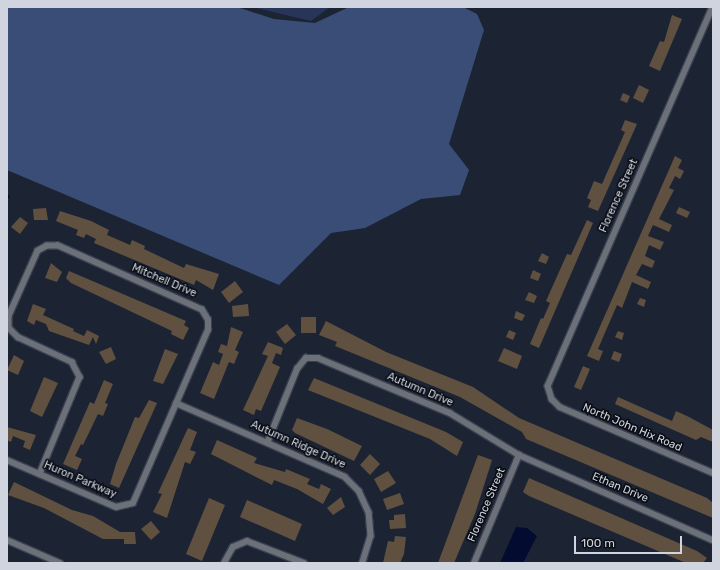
<!DOCTYPE html>
<html>
<head>
<meta charset="utf-8">
<style>
	body { margin:0 }
	#map { position:relative; width:720px; height:570px; overflow:hidden; background:#1c2434; font-family:Rubik,sans-serif }
	div>[style] { position:absolute }
	.green>* { inset:0; background:#263558 }
	.forest>* { inset:0; background:#3a4d76 }
	.water>* { inset:0; background:#030c30 }
	.stream>* { height:2px; margin:-1px; padding:0 1px; transform-origin:1px; border-radius:1px; background:#030c30 }
	.building>* { inset:0; background:#605040 }
	.roads { filter:drop-shadow(1px 0 #39404f) drop-shadow(-1px 0 #39404f) drop-shadow(0 1px #39404f) drop-shadow(0 -1px #39404f) }
	.street>* { height:5.5px; margin:-2.75px; padding:0 2.75px; transform-origin:2.75px; border-radius:2.75px; background:#6c7179 }
	span { translate:-50% -50%; white-space:nowrap; text-align:center; line-height:1.15; -webkit-text-stroke:3.5px #0a0d14; paint-order:stroke }
	.street-label { font-size:11px; color:#cfd4df }
	.frame { position:absolute; inset:0; border:8px solid #cfd4df; pointer-events:none }
	.scale { position:absolute; left:574px; top:536px; width:108px; height:18px; box-sizing:border-box; border:2px solid #cfd4df; border-top:0; padding-left:5px; font-size:12px; line-height:14px; white-space:nowrap; color:#cfd4df; -webkit-text-stroke:3px #0a0d14; paint-order:stroke }
</style>
</head>
<body>
<div id="map">
	<div class="green">
		<i style="clip-path:polygon(252px 7px,330px 7px,311px 21px)"></i>
	</div>
	<div class="forest">
		<i style="clip-path:polygon(7px 7px,237px 7px,274px 19px,315px 23px,349px 7px,463px 7px,477px 14px,484px 30px,449px 144px,469px 170px,460px 195px,421px 199px,365px 228px,331px 233px,279px 285px,7px 170px)"></i>
	</div>
	<div class="water">
		<i style="clip-path:polygon(516px 527px,527px 528px,537px 536px,523px 563px,500px 563px)"></i>
	</div>
	<div class="stream">
		<i style="left:7px;top:195px;width:3px;rotate:45deg"></i>
	</div>
	<div class="building">
		<i style="clip-path:polygon(672px 15px,682px 19px,660px 71px,649px 66px,660px 41px,664px 42px)"></i>
		<i style="clip-path:polygon(639px 85px,649px 90px,643px 103px,633px 98px)"></i>
		<i style="clip-path:polygon(623px 93px,630px 96px,627px 103px,620px 100px)"></i>
		<i style="clip-path:polygon(625px 120px,637px 124px,598px 211px,588px 207px,591px 200px,587px 198px,594px 181px,602px 184px,625px 132px,621px 130px)"></i>
		<i style="clip-path:polygon(675px 156px,682px 160px,678px 168px,684px 171px,680px 179px,675px 176px,669px 188px,674px 190px,659px 219px,672px 225px,669px 232px,653px 225px,648px 236px,664px 242px,660px 250px,649px 245px,645px 256px,655px 261px,652px 268px,642px 264px,636px 275px,651px 282px,648px 289px,632px 282px,622px 308px,617px 305px,598px 349px,603px 351px,599px 361px,587px 356px)"></i>
		<i style="clip-path:polygon(679px 207px,690px 212px,687px 218px,676px 213px)"></i>
		<i style="clip-path:polygon(46px 208px,48px 220px,34px 220px,33px 209px)"></i>
		<i style="clip-path:polygon(60px 211px,91px 221px,109px 230px,107px 235px,130px 245px,132px 240px,145px 246px,144px 249px,184px 268px,186px 264px,219px 274px,213px 290px,196px 280px,194px 285px,94px 243px,96px 239px,86px 234px,84px 238px,76px 235px,78px 230px,56px 221px)"></i>
		<i style="clip-path:polygon(20px 217px,28px 223px,20px 234px,11px 227px)"></i>
		<i style="clip-path:polygon(587px 220px,593px 223px,539px 348px,530px 344px,541px 318px,543px 319px,550px 303px,546px 301px,567px 254px,571px 255px)"></i>
		<i style="clip-path:polygon(542px 253px,549px 257px,546px 264px,538px 261px)"></i>
		<i style="clip-path:polygon(51px 263px,62px 272px,57px 282px,45px 278px)"></i>
		<i style="clip-path:polygon(533px 270px,541px 274px,538px 281px,530px 278px)"></i>
		<i style="clip-path:polygon(69px 271px,186px 321px,184px 325px,189px 328px,183px 340px,171px 334px,172px 331px,71px 283px,66px 278px)"></i>
		<i style="clip-path:polygon(235px 281px,243px 292px,229px 303px,221px 292px)"></i>
		<i style="clip-path:polygon(529px 292px,537px 296px,534px 303px,525px 300px)"></i>
		<i style="clip-path:polygon(640px 298px,646px 300px,644px 307px,637px 304px)"></i>
		<i style="clip-path:polygon(33px 304px,46px 309px,43px 315px,74px 329px,73px 331px,84px 336px,87px 330px,99px 336px,96px 344px,93px 337px,89px 345px,49px 331px,46px 324px,36px 320px,34px 325px,27px 321px)"></i>
		<i style="clip-path:polygon(248px 304px,249px 316px,233px 317px,232px 306px)"></i>
		<i style="clip-path:polygon(516px 311px,525px 315px,522px 321px,514px 318px)"></i>
		<i style="clip-path:polygon(301px 317px,316px 317px,316px 333px,301px 333px)"></i>
		<i style="clip-path:polygon(326px 321px,386px 352px,473px 387px,519px 418px,707px 498px,713px 503px,713px 518px,526px 439px,522px 432px,460px 397px,335px 346px,337px 342px,319px 335px)"></i>
		<i style="clip-path:polygon(287px 324px,296px 335px,285px 344px,276px 332px)"></i>
		<i style="clip-path:polygon(231px 327px,243px 332px,235px 350px,239px 352px,234px 364px,229px 362px,214px 399px,200px 393px,213px 362px,219px 365px,223px 354px,218px 352px,221px 344px,227px 346px)"></i>
		<i style="clip-path:polygon(509px 330px,516px 333px,513px 340px,506px 337px)"></i>
		<i style="clip-path:polygon(618px 331px,624px 333px,622px 340px,615px 337px)"></i>
		<i style="clip-path:polygon(268px 342px,283px 348px,281px 355px,276px 353px,272px 363px,280px 367px,261px 411px,256px 409px,254px 415px,243px 410px,268px 356px,262px 354px)"></i>
		<i style="clip-path:polygon(111px 347px,116px 359px,106px 364px,99px 352px)"></i>
		<i style="clip-path:polygon(504px 348px,522px 356px,517px 369px,498px 361px)"></i>
		<i style="clip-path:polygon(165px 349px,178px 354px,163px 384px,153px 381px)"></i>
		<i style="clip-path:polygon(614px 351px,622px 354px,619px 362px,611px 359px)"></i>
		<i style="clip-path:polygon(14px 355px,24px 361px,18px 375px,7px 370px)"></i>
		<i style="clip-path:polygon(583px 366px,590px 369px,581px 390px,574px 387px)"></i>
		<i style="clip-path:polygon(44px 377px,58px 383px,42px 417px,30px 411px)"></i>
		<i style="clip-path:polygon(314px 378px,446px 432px,463px 442px,457px 456px,430px 439px,308px 390px)"></i>
		<i style="clip-path:polygon(104px 380px,113px 384px,105px 403px,108px 404px,103px 416px,98px 414px,83px 445px,81px 444px,75px 456px,82px 459px,77px 470px,63px 464px,90px 402px,94px 404px)"></i>
		<i style="clip-path:polygon(618px 397px,672px 421px,676px 411px,689px 417px,713px 430px,713px 442px,701px 437px,696px 440px,615px 404px)"></i>
		<i style="clip-path:polygon(149px 400px,157px 403px,119px 488px,110px 484px,116px 464px,135px 417px,139px 418px)"></i>
		<i style="clip-path:polygon(297px 418px,327px 429px,362px 446px,354px 461px,295px 433px,292px 430px)"></i>
		<i style="clip-path:polygon(7px 427px,36px 435px,30px 450px,23px 447px,25px 441px,13px 436px,11px 442px,7px 440px)"></i>
		<i style="clip-path:polygon(188px 428px,197px 432px,190px 450px,196px 452px,190px 464px,185px 462px,167px 518px,153px 512px,162px 494px,158px 493px)"></i>
		<i style="clip-path:polygon(217px 440px,257px 458px,254px 463px,285px 472px,286px 469px,310px 479px,307px 484px,319px 489px,321px 484px,331px 489px,323px 504px,297px 489px,274px 480px,272px 485px,262px 480px,211px 454px)"></i>
		<i style="clip-path:polygon(370px 454px,380px 464px,370px 475px,360px 465px)"></i>
		<i style="clip-path:polygon(478px 455px,492px 460px,475px 514px,454px 563px,438px 563px)"></i>
		<i style="clip-path:polygon(388px 471px,396px 483px,381px 492px,374px 479px)"></i>
		<i style="clip-path:polygon(529px 478px,697px 551px,707px 558px,703px 563px,686px 563px,529px 496px,523px 492px)"></i>
		<i style="clip-path:polygon(14px 482px,72px 510px,93px 516px,120px 532px,135px 532px,136px 544px,124px 544px,124px 539px,103px 539px,44px 508px,8px 495px)"></i>
		<i style="clip-path:polygon(400px 493px,404px 504px,387px 510px,383px 499px)"></i>
		<i style="clip-path:polygon(341px 497px,345px 507px,333px 515px,327px 508px)"></i>
		<i style="clip-path:polygon(209px 498px,225px 505px,202px 561px,186px 554px)"></i>
		<i style="clip-path:polygon(247px 500px,302px 524px,295px 541px,240px 517px)"></i>
		<i style="clip-path:polygon(405px 514px,406px 528px,390px 529px,389px 520px,394px 520px,394px 515px)"></i>
		<i style="clip-path:polygon(151px 521px,160px 532px,151px 540px,141px 529px)"></i>
		<i style="clip-path:polygon(395px 536px,406px 537px,404px 554px,400px 563px,383px 563px,388px 541px,394px 542px)"></i>
	</div>
	<div class="roads">
		<div class="street">
			<i style="left:713px;top:7px;width:413px;rotate:113.5deg"></i>
			<i style="left:548px;top:386px;width:14px;rotate:73deg"></i>
			<i style="left:552px;top:399px;width:11px;rotate:45deg"></i>
			<i style="left:560px;top:407px;width:167px;rotate:23.3deg"></i>
			<i style="left:176px;top:403px;width:184px;rotate:23.6deg"></i>
			<i style="left:345px;top:477px;width:20px;rotate:45deg"></i>
			<i style="left:359px;top:491px;width:23px;rotate:65deg"></i>
			<i style="left:369px;top:512px;width:24px;rotate:85deg"></i>
			<i style="left:371px;top:536px;width:28px;rotate:107deg"></i>
			<i style="left:268px;top:441px;width:78px;rotate:-68.1deg"></i>
			<i style="left:297px;top:369px;width:14px;rotate:-51deg"></i>
			<i style="left:306px;top:358px;width:12px"></i>
			<i style="left:318px;top:358px;width:143px;rotate:22.6deg"></i>
			<i style="left:450px;top:413px;width:81px;rotate:31.3deg"></i>
			<i style="left:519px;top:455px;width:212px;rotate:23.7deg"></i>
			<i style="left:7px;top:460px;width:119px;rotate:23.3deg"></i>
			<i style="left:116px;top:507px;width:17px;rotate:-13deg"></i>
			<i style="left:133px;top:503px;width:189px;rotate:-66.6deg"></i>
			<i style="left:208px;top:330px;width:10px;rotate:-90deg"></i>
			<i style="left:208px;top:320px;width:12px;rotate:-121deg"></i>
			<i style="left:202px;top:310px;width:158px;rotate:-156deg"></i>
			<i style="left:58px;top:246px;width:11px;rotate:180deg"></i>
			<i style="left:47px;top:246px;width:10px;rotate:151deg"></i>
			<i style="left:38px;top:251px;width:71px;rotate:114deg"></i>
			<i style="left:9px;top:316px;width:12px;rotate:90deg"></i>
			<i style="left:9px;top:328px;width:13px;rotate:45deg"></i>
			<i style="left:18px;top:337px;width:60px;rotate:24.8deg"></i>
			<i style="left:72px;top:362px;width:17px;rotate:62deg"></i>
			<i style="left:80px;top:377px;width:105px;rotate:112.4deg"></i>
			<i style="left:7px;top:540px;width:58px;rotate:23.5deg"></i>
			<i style="left:224px;top:563px;width:18px;rotate:-61deg"></i>
			<i style="left:233px;top:547px;width:15px;rotate:-23deg"></i>
			<i style="left:247px;top:541px;width:61px;rotate:21.1deg"></i>
			<i style="left:474px;top:563px;width:117px;rotate:-67.4deg"></i>
		</div>
	</div>
	<div class="street-label">
		<span style="left:619px;top:196px;rotate:-66deg">Florence Street</span>
		<span style="left:164px;top:281px;rotate:23deg">Mitchell Drive</span>
		<span style="left:420px;top:390px;rotate:23deg">Autumn Drive</span>
		<span style="left:632px;top:428px;rotate:23deg">North John Hix Road</span>
		<span style="left:298px;top:445px;rotate:24deg">Autumn Ridge Drive</span>
		<span style="left:80px;top:480px;rotate:23deg">Huron Parkway</span>
		<span style="left:620px;top:488px;rotate:23deg">Ethan Drive</span>
		<span style="left:487px;top:505px;rotate:-67deg">Florence Street</span>
	</div>
	<div class="frame"></div>
	<div class="scale">100 m</div>
</div>
</body>
</html>
